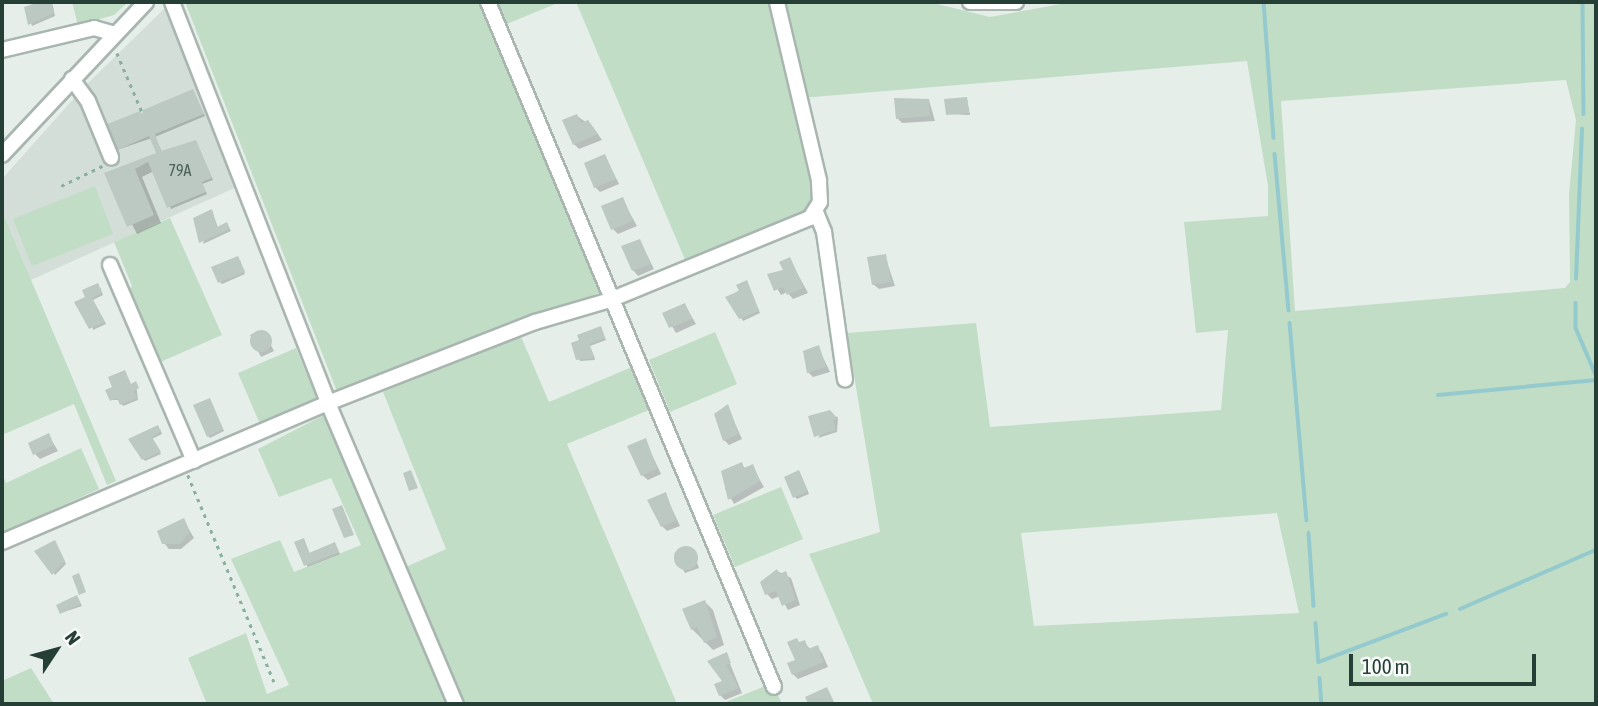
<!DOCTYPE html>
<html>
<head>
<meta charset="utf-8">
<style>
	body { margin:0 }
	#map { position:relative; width:1598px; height:706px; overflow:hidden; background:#e6eeea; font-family:"Asap Condensed",sans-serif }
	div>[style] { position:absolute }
	.built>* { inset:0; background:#d4ded8 }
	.green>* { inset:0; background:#c1ddc6 }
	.shadow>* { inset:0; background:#0003 }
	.stream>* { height:3.5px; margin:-1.75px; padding:0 1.75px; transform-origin:1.75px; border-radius:1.75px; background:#94cacd }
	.building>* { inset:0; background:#bcc8c2 }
	.round { border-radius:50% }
	.path>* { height:2.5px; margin-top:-1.25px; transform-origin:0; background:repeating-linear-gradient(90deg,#89af9f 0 3.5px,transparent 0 8.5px) }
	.roads { filter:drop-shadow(2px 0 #a9b6b0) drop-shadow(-2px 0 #a9b6b0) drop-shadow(0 2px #a9b6b0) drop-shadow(0 -2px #a9b6b0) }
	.minor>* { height:14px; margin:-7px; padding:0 7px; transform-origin:7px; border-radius:7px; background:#fff }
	span { translate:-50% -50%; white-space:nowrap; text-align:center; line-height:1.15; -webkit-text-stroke:6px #f7faf8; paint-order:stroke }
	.number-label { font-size:16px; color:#4c6159 }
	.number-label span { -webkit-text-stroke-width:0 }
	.frame { position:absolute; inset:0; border:4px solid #263f36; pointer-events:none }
	.north { position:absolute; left:21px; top:615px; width:70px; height:70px; -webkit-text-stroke:5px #f7faf8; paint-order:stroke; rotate:54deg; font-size:19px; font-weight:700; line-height:28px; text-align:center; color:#263f36 }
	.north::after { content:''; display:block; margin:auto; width:24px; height:32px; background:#263f36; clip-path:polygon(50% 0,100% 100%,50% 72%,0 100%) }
	.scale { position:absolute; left:1349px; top:654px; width:187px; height:32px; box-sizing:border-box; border:4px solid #263f36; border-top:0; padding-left:9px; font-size:21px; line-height:24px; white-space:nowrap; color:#263f36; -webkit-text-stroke:5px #f7faf8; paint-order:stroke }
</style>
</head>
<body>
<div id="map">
	<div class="built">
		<i style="clip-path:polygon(165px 8px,239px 186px,31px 280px,2px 211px,2px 179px,83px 88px)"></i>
	</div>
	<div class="green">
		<i style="clip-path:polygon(72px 2px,128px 2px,114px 15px,78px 25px)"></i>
		<i style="clip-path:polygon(185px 2px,480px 2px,601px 292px,338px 394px)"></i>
		<i style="clip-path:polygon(498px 2px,560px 2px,507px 24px)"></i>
		<i style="clip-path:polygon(576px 2px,771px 2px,816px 189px,805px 211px,686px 262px)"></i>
		<i style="clip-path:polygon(evenodd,780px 2px,929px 2px,990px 17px,1072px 2px,1596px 2px,1596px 704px,873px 704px,809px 554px,880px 532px,847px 333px,976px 323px,990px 427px,1221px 410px,1228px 330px,1196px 333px,1184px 222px,1268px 216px,1268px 186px,1247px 61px,801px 98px,780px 2px,1566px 80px,1576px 120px,1569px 194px,1570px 282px,1565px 288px,1295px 311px,1281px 101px,1566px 80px,780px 2px,1277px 513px,1299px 613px,1034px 626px,1021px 533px,1277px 513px)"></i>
		<i style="clip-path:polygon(95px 186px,113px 234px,32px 266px,13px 219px)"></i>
		<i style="clip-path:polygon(2px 211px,116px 481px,107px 485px,74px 404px,2px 435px)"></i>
		<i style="clip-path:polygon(170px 218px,222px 335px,158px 363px,128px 292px,132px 286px,114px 242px)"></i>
		<i style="clip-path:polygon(519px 332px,549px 402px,632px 367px,649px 410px,567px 444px,677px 704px,460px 704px,406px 567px,446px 549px,383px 392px)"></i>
		<i style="clip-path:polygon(715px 332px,737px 384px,670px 412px,649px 360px)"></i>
		<i style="clip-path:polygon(296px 348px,317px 399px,260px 424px,238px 373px)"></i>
		<i style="clip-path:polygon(326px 414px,452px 704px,207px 704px,188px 658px,246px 633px,267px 694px,289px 685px,231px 559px,280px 540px,294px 572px,361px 545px,331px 478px,279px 497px,258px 449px)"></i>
		<i style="clip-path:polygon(81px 448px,99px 489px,2px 533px,2px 473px,6px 483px)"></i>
		<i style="clip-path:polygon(781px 487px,803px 539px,735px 567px,713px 515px)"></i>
		<i style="clip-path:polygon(31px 668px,54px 704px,2px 704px,2px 681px)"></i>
		<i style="clip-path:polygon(765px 686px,776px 691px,782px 704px,721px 704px)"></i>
	</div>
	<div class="shadow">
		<i style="clip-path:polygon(52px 2px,55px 16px,32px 26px,26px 8px)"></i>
		<i style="clip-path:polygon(193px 91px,205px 116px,155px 137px,162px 152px,196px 142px,213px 180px,202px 184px,207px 194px,171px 209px,154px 171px,142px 177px,161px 223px,137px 234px,106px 174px,159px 154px,152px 138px,117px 150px,143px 116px)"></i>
		<i style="clip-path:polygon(967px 99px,970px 115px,947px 114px)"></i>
		<i style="clip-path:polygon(929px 100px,935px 121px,902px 123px,897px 118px)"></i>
		<i style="clip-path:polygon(577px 116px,593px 127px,602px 140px,579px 149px,574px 144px)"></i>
		<i style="clip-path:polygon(605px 156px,619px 184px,600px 192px,595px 187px)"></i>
		<i style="clip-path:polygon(622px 199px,637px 226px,618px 234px,613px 229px)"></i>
		<i style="clip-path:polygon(212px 211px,218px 228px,227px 224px,231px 231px,203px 244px)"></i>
		<i style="clip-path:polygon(640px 241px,654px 269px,638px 276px,633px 270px)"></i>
		<i style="clip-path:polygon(885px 256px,895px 286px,879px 289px,873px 284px)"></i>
		<i style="clip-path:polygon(240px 260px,245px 274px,222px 284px,220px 282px)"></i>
		<i style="clip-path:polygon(790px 260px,808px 293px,793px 299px,787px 292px,781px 295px,769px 275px,785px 271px)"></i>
		<i style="clip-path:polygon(748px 284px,760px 313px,743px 321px,728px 298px)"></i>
		<i style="clip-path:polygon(100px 287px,103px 295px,93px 300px,106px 324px,93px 330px,87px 298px)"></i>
		<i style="clip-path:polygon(685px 305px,696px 324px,676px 333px,665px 314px)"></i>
		<i style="clip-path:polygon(263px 330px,274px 351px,261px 357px,250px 335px)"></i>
		<i style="clip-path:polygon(602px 330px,606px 340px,590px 346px,595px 360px,580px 361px,573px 344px)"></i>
		<i style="clip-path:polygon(818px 347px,830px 372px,813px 377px,808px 372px)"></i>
		<i style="clip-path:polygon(136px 383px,138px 400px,123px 406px,119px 400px,111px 400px,115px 388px)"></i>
		<i style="clip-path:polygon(211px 402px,224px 431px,210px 438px,208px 436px)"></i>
		<i style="clip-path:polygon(727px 406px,742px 439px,729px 445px,724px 440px)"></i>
		<i style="clip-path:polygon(832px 416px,838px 417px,837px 432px,818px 438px)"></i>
		<i style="clip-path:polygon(160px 429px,162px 434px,152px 439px,161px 454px,145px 461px,130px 440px)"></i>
		<i style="clip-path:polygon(49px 436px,58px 451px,40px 459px,35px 454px)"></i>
		<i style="clip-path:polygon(645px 440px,661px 474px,648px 480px,642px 475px)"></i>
		<i style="clip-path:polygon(741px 464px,746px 469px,752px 466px,764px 487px,734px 504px,725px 488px)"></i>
		<i style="clip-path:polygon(800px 474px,809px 494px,797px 499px,795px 497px)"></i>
		<i style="clip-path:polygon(665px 494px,680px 526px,667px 531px,662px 526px)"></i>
		<i style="clip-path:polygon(184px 521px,194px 538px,181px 549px,169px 549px,164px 543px)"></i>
		<i style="clip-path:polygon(305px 542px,310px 554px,335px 544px,340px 554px,307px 567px)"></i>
		<i style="clip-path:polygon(56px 545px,66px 564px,55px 575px,36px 551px)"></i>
		<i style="clip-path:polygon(691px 547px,699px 568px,685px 573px,674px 553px)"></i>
		<i style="clip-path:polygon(777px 571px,791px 578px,800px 605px,788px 610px,780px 596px,772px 599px,767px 594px)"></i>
		<i style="clip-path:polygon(78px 599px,82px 606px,61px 613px)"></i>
		<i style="clip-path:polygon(705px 602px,713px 610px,724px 645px,713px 650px,692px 629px)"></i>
		<i style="clip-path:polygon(804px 642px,811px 650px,817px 647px,822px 653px,828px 667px,798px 679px,793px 674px)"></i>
		<i style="clip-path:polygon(726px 654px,742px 693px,725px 700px,720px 695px)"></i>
	</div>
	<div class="stream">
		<i style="left:1264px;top:2px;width:136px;rotate:85.8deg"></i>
		<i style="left:1583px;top:2px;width:112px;rotate:89.5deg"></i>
		<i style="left:1275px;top:154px;width:157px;rotate:84.9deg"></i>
		<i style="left:1576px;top:279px;width:150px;rotate:-87.7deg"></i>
		<i style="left:1576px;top:303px;width:25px;rotate:90deg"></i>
		<i style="left:1576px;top:328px;width:51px;rotate:66.9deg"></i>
		<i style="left:1290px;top:323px;width:198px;rotate:85.1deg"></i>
		<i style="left:1438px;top:395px;width:159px;rotate:-5.4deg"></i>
		<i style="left:1309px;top:533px;width:73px;rotate:86.1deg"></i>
		<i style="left:1460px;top:609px;width:148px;rotate:-23.5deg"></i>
		<i style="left:1316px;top:623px;width:39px;rotate:86deg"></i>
		<i style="left:1319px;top:662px;width:136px;rotate:-20.7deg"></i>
		<i style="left:1320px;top:678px;width:26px;rotate:86deg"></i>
	</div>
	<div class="building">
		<i style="clip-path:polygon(39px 2px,51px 2px,54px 13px,28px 25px,24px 7px)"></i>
		<i style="clip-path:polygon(193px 89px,204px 114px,155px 134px,161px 151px,196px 140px,212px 178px,202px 182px,206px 192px,167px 208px,148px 162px,135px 169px,154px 215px,127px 227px,104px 173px,156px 153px,149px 136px,115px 151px,105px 125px,140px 111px,142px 115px,143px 110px)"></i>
		<i style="clip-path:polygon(967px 97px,969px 113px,946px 115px,944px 99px)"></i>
		<i style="clip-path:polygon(894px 98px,929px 99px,930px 116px,896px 119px)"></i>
		<i style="clip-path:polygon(577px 114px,581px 123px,588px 120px,598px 134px,573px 145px,562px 120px)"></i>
		<i style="clip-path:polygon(605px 154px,616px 179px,594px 188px,584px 163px)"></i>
		<i style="clip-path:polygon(623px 197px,633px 221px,611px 230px,601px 206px)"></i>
		<i style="clip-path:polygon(212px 209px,217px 227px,227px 222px,230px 229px,199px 243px,193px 218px)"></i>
		<i style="clip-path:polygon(640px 239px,651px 264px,632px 271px,621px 246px)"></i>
		<i style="clip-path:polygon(886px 254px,891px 282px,872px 285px,867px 257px)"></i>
		<i style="clip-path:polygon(238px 256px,245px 272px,218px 283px,211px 267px)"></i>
		<i style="clip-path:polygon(790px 257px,804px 288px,787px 295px,783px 287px,774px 291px,767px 274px,783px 270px,779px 262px)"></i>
		<i style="clip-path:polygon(747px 280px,759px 311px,739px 319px,725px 297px,739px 291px,736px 285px)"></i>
		<i style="clip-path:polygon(98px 283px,102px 293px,92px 298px,105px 322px,89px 329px,74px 302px,85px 297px,82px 290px)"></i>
		<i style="clip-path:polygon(685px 303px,692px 319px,669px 328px,662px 313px)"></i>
		<i style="clip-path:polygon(601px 326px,605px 338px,589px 344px,595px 358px,576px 360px,571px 343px,579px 340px,577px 335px)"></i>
		<i class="round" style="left:250px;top:330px;width:22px;height:22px"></i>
		<i style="clip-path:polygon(819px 345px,826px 367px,807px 373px,803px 351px)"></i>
		<i style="clip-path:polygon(125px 370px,131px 384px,136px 381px,139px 388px,134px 391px,137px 398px,120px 405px,117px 398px,110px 401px,105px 390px,112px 387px,108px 377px)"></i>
		<i style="clip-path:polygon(210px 398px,223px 429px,207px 437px,193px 405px)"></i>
		<i style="clip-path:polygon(728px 404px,739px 434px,723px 441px,714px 414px)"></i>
		<i style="clip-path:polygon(830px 410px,838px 419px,833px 420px,836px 430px,814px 437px,808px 416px)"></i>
		<i style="clip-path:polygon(158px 425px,161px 432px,152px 437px,161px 452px,142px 460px,128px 439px)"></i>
		<i style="clip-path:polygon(49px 433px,54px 445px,33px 455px,28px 443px)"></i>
		<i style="clip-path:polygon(646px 438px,657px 469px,641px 476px,627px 446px)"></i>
		<i style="clip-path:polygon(742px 462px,744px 468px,753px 464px,760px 481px,728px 500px,721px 471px)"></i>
		<i style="clip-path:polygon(411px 470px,418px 488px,409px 491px,403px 473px)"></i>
		<i style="clip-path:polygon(799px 470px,808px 491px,793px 498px,784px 477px)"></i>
		<i style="clip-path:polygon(666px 492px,676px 521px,661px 527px,647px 500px)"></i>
		<i style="clip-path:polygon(342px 505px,354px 535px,344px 538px,332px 509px)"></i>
		<i style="clip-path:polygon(184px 518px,190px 532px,180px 544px,162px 544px,157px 531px)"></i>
		<i style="clip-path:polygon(304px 538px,309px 553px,335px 542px,339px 552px,304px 566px,294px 542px)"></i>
		<i style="clip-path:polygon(55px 540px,65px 561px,52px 575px,34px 551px)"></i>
		<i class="round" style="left:674px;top:546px;width:24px;height:24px"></i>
		<i style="clip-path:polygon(777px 569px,779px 574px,786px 571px,796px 600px,782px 606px,776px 591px,765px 595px,760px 582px)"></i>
		<i style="clip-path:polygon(79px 573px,86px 592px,79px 595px,72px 576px)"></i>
		<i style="clip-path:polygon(77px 595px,81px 604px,60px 614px,56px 605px)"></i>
		<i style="clip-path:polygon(705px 600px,717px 637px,704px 643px,697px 627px,691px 630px,682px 609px)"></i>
		<i style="clip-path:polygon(797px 638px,799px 642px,805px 640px,808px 649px,818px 645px,824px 662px,792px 675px,787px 663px,795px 660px,787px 642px)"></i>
		<i style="clip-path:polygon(727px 652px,731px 663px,726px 665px,739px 688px,719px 696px,714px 684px,722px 681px,707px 661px)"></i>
		<i style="clip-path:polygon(827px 687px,835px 704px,808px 704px,805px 697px)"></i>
	</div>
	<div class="path">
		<i style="left:117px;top:53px;width:66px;rotate:66.9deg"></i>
		<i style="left:61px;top:186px;width:46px;rotate:-26deg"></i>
		<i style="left:188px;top:475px;width:224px;rotate:67.4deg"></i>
	</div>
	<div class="roads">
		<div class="minor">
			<i style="left:172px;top:2px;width:430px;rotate:68.7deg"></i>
			<i style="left:328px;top:403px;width:327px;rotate:67deg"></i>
			<i style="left:488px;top:2px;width:742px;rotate:67.34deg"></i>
			<i style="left:970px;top:2px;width:46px"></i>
			<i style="left:2px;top:50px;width:95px;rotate:-13.4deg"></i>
			<i style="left:94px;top:28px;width:22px;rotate:16deg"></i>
			<i style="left:72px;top:79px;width:27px;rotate:54deg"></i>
			<i style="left:88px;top:101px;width:61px;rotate:67.7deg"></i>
			<i style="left:2px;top:155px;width:210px;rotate:-46.7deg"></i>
			<i style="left:816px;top:212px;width:22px;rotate:68deg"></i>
			<i style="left:824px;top:232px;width:149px;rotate:81.9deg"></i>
			<i style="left:110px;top:265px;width:213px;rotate:66.8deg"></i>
			<i style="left:2px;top:542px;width:354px;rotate:-23.1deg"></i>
			<i style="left:328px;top:403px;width:222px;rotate:-21.4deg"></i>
			<i style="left:535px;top:322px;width:78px;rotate:-16.3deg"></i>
			<i style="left:610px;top:300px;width:216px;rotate:-22.3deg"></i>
			<i style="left:810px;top:218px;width:19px;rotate:-58deg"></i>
			<i style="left:820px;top:202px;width:22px;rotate:-93deg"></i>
			<i style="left:819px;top:180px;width:183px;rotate:-103.3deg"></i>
		</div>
	</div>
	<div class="number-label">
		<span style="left:180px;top:170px">79A</span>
	</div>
	<div class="frame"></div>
	<div class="north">N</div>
	<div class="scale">100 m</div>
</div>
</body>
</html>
